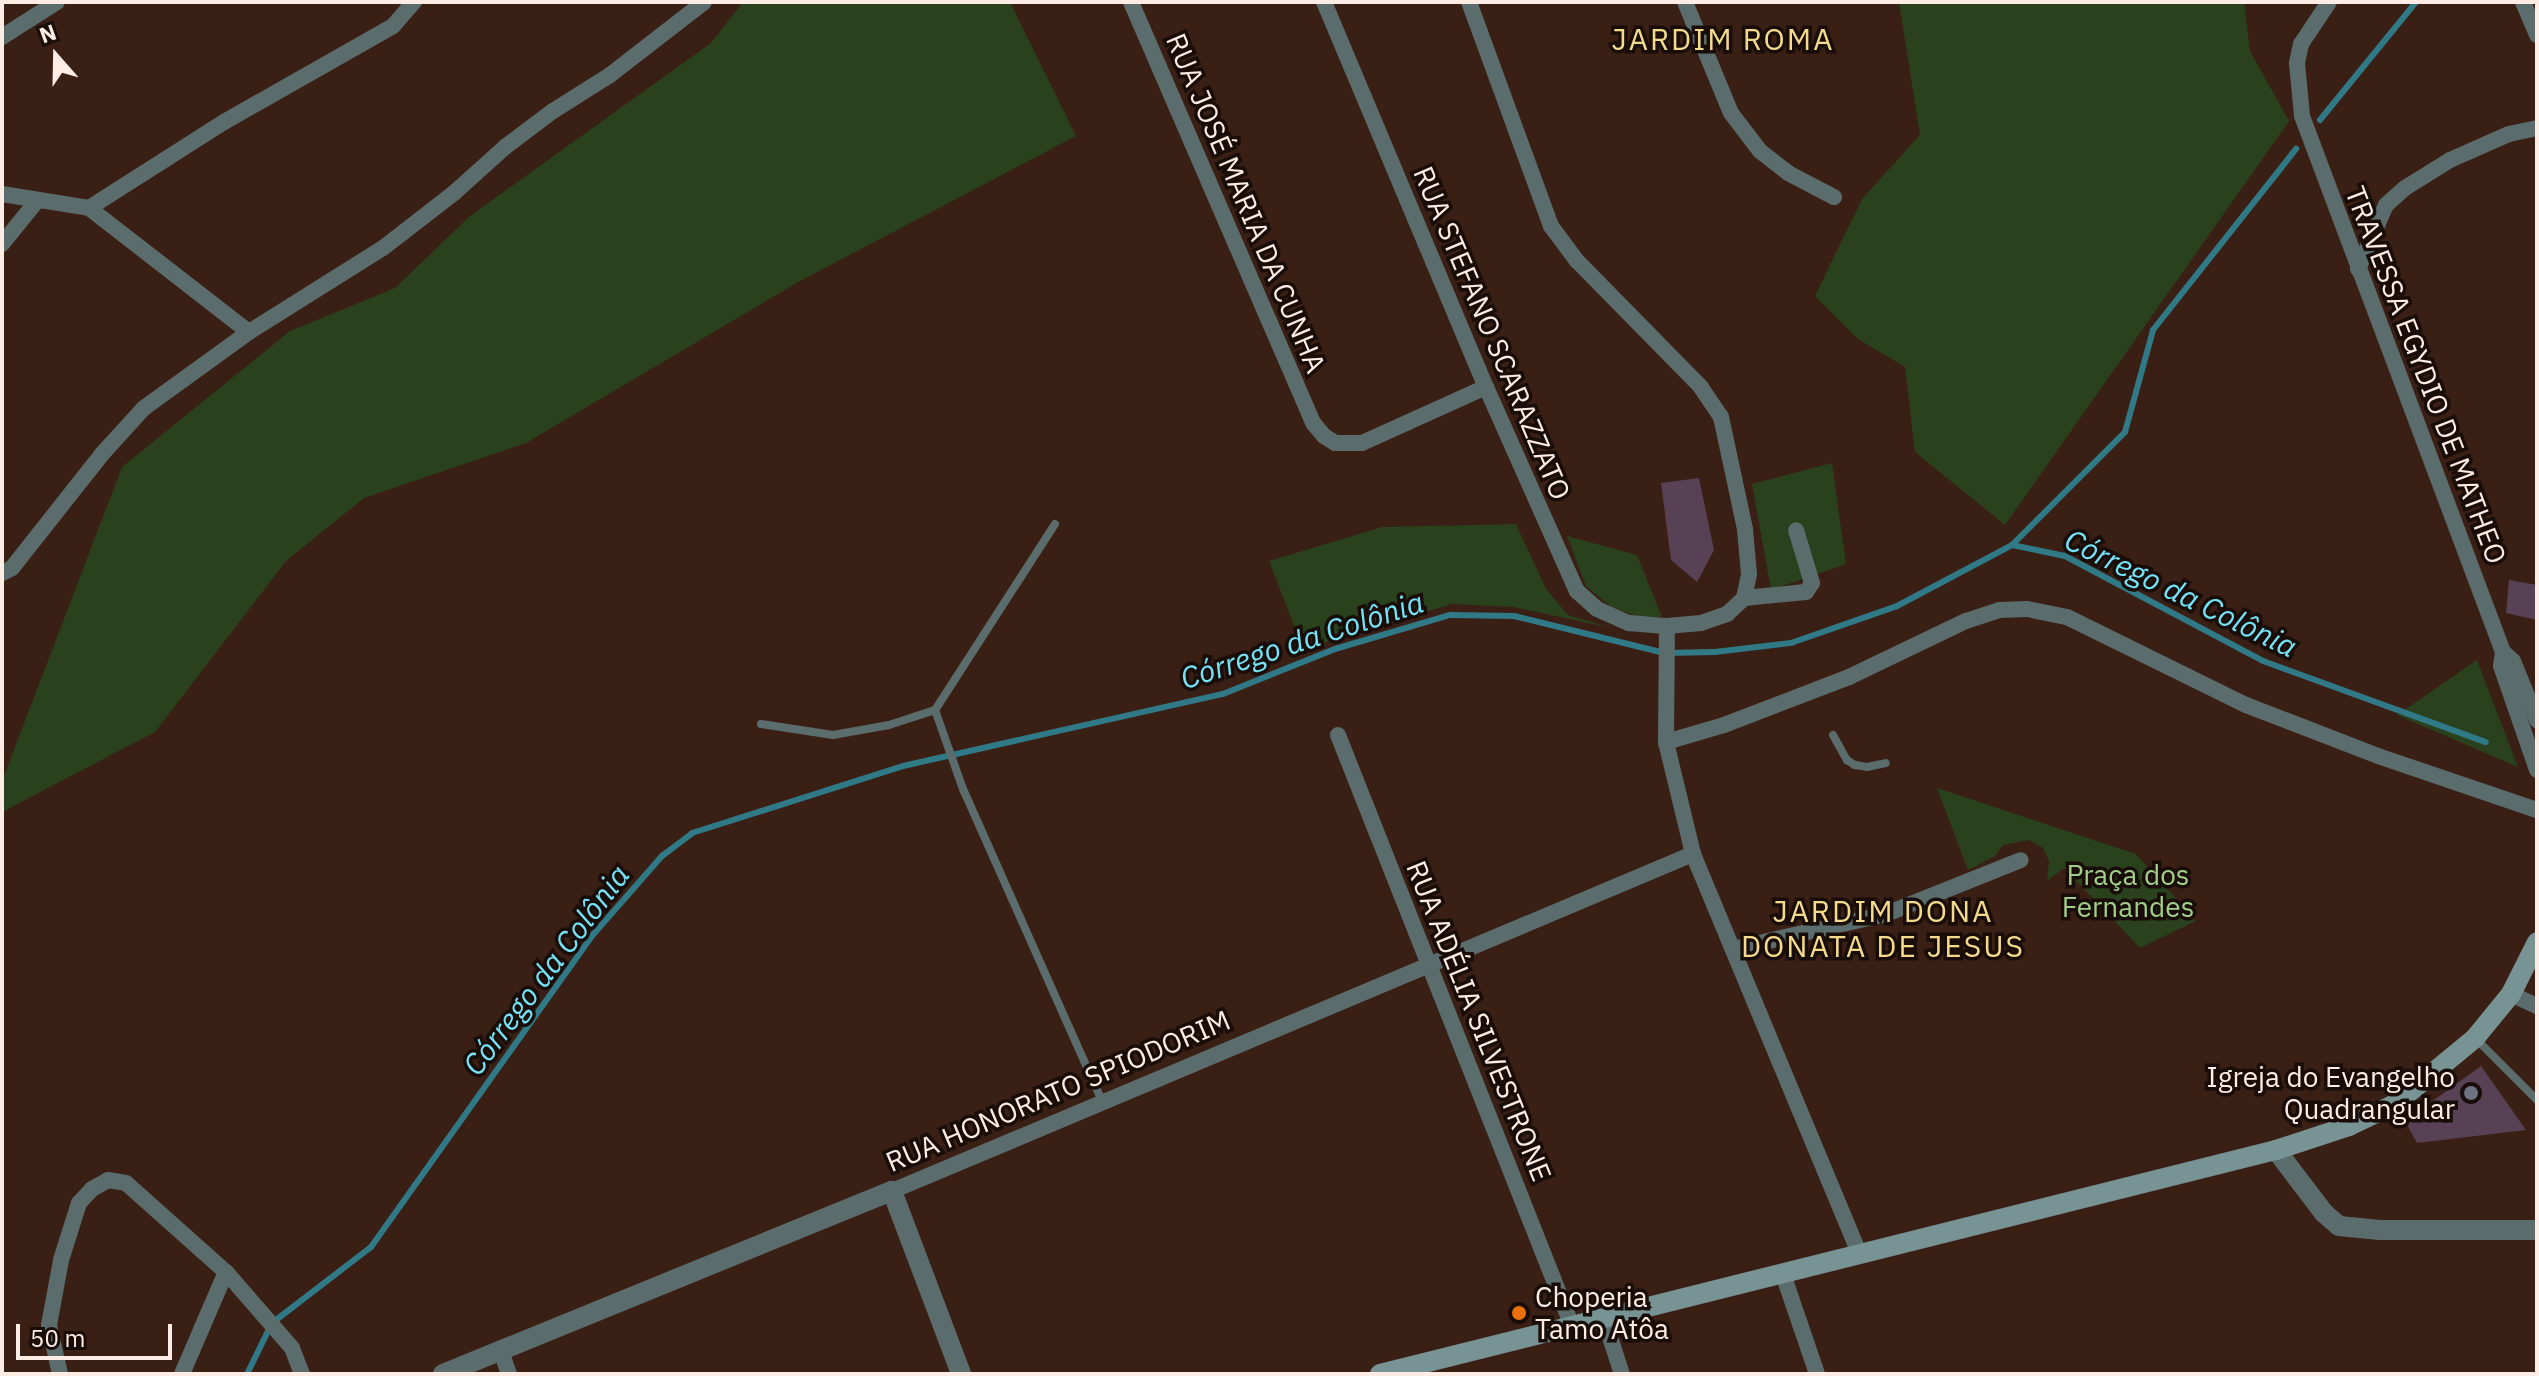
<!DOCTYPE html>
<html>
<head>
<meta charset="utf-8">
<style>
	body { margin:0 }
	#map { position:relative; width:2539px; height:1376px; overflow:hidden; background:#3a1f15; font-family:"IBM Plex Sans",sans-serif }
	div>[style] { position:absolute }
	.green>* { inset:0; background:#2a411d }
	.stream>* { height:6px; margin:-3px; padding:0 3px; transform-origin:3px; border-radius:3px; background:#307987 }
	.building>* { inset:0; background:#584155 }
	.service>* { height:8px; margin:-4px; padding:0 4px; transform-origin:4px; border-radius:4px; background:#5b6c6d }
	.minor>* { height:16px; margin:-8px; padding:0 8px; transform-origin:8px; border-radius:8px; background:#5b6c6d }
	.tertiary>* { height:20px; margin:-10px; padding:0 10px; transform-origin:10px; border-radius:10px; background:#5b6c6d }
	.secondary>* { height:20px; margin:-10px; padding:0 10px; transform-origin:10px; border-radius:10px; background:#779394 }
	.dots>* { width:22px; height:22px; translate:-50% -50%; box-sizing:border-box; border:4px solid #180d08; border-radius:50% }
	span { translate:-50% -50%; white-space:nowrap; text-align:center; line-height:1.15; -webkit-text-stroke:7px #180d08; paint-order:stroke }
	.street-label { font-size:28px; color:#ffece5 }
	.park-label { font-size:28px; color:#a2ce89 }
	.poi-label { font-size:28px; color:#ffece5 }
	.right { translate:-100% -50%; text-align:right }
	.left { translate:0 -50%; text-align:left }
	.neighbourhood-label { font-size:30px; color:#f3da8d; letter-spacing:2px }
	.water-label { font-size:30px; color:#75e2f8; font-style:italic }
	.frame { position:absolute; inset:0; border:4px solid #ffece5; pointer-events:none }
	.north { position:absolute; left:16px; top:16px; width:80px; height:80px; -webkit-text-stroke:6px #180d08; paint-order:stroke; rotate:340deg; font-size:22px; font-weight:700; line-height:32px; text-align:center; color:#ffece5 }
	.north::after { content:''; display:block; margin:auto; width:28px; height:36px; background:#ffece5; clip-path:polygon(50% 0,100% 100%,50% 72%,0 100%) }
	.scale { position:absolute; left:16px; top:1324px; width:156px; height:36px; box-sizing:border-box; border:4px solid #ffece5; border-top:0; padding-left:10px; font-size:24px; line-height:28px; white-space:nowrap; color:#ffece5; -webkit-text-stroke:6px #180d08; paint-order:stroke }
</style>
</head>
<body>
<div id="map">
	<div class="green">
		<i style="clip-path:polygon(743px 2px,1010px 2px,1076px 136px,800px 281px,526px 443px,364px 498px,286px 561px,155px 732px,2px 812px,2px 781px,122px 467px,290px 331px,395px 288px,470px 216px,711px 43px)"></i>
		<i style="clip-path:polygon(1899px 2px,2244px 2px,2250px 51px,2289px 121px,2005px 525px,1915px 452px,1905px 367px,1858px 339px,1815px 296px,1862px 199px,1920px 135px)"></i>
		<i style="clip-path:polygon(1832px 463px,1846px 564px,1771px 590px,1752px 484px)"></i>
		<i style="clip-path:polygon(1516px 524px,1546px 589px,1568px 615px,1612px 628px,1513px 607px,1452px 604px,1303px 649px,1269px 561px,1382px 527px)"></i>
		<i style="clip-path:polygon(1567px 536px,1637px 555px,1662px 617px,1639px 617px,1610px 606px,1586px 586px)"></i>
		<i style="clip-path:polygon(2477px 660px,2518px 767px,2397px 715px)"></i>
		<i style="clip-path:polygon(1937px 788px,2136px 854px,2196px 921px,2140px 948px,2064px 868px,2047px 881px,2049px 861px,2043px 848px,2029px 840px,2003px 845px,1995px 856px,1968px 870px)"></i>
	</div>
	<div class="stream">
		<i style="left:2320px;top:120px;width:152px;rotate:-50.9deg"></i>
		<i style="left:2012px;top:545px;width:160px;rotate:-45deg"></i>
		<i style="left:2125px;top:432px;width:106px;rotate:-74.6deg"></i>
		<i style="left:2153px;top:330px;width:231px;rotate:-51.7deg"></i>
		<i style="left:247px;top:1374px;width:57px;rotate:-63.9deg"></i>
		<i style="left:272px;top:1323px;width:125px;rotate:-37.5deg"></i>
		<i style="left:371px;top:1247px;width:380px;rotate:-54.6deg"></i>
		<i style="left:591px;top:937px;width:108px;rotate:-48.8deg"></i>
		<i style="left:662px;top:856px;width:38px;rotate:-37deg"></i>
		<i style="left:692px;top:833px;width:221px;rotate:-17.6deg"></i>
		<i style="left:903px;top:766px;width:328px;rotate:-12.7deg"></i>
		<i style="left:1223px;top:694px;width:121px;rotate:-21.9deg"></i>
		<i style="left:1335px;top:649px;width:120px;rotate:-16.5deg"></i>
		<i style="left:1450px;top:615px;width:64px;rotate:0.9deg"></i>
		<i style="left:1514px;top:616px;width:155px;rotate:13.8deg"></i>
		<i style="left:1665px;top:653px;width:50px;rotate:-1.1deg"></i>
		<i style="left:1715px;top:652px;width:77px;rotate:-6.8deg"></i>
		<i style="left:1791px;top:643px;width:112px;rotate:-19.2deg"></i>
		<i style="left:1897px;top:606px;width:130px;rotate:-27.9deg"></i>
		<i style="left:2012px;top:545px;width:54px;rotate:11.7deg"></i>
		<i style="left:2065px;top:556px;width:224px;rotate:27.9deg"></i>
		<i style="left:2263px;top:661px;width:237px;rotate:20deg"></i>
	</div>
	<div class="building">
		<i style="clip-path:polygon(1699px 478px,1714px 550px,1697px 582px,1671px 560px,1661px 483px)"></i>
		<i style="clip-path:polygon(2509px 580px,2537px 585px,2537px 620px,2506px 613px)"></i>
		<i style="clip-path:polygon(2481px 1066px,2526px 1130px,2417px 1143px,2405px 1121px)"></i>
	</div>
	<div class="service">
		<i style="left:1055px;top:524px;width:221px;rotate:122.8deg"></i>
		<i style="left:935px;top:710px;width:84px;rotate:70.5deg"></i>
		<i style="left:963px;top:789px;width:345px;rotate:66deg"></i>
		<i style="left:761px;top:724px;width:73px;rotate:8.7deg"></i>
		<i style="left:833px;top:735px;width:57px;rotate:-10.1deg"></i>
		<i style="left:889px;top:725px;width:48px;rotate:-18.1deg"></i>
		<i style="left:1833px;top:735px;width:29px;rotate:61deg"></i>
		<i style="left:1847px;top:760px;width:9px;rotate:32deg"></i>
		<i style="left:1855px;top:765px;width:12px;rotate:9deg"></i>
		<i style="left:1867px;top:767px;width:19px;rotate:-12deg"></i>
		<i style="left:2475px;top:1038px;width:88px;rotate:45deg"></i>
	</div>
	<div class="minor">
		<i style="left:1131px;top:2px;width:460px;rotate:66.6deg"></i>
		<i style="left:1314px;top:424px;width:16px;rotate:50deg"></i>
		<i style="left:1324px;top:436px;width:13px;rotate:32deg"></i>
		<i style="left:1335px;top:443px;width:27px"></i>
		<i style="left:1362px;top:443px;width:136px;rotate:-24.3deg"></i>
		<i style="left:1324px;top:2px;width:418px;rotate:67.2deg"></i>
		<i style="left:1486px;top:387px;width:223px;rotate:66deg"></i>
		<i style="left:1577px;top:591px;width:27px;rotate:42deg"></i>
		<i style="left:1597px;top:609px;width:35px;rotate:24deg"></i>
		<i style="left:1629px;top:623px;width:38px;rotate:5deg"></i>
		<i style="left:1667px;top:626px;width:34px;rotate:-5deg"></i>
		<i style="left:1701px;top:623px;width:28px;rotate:-19deg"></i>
		<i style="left:1727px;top:614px;width:23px;rotate:-43deg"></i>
		<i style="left:1744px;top:598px;width:25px;rotate:-78deg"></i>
		<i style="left:1749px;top:574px;width:45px;rotate:-95.1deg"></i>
		<i style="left:1745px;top:529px;width:115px;rotate:-102.1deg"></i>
		<i style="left:1721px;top:417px;width:36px;rotate:-124deg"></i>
		<i style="left:1701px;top:387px;width:177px;rotate:-134.5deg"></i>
		<i style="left:1577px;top:261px;width:44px;rotate:-126.6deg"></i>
		<i style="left:1551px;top:226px;width:239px;rotate:-110.1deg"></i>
		<i style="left:1685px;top:2px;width:120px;rotate:67.5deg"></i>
		<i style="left:1731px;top:113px;width:48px;rotate:52.7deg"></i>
		<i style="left:1760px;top:151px;width:36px;rotate:38deg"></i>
		<i style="left:1788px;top:173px;width:52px;rotate:27.6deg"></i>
		<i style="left:2329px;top:2px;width:50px;rotate:123.7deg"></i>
		<i style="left:2301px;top:44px;width:19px;rotate:102deg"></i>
		<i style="left:2297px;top:63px;width:53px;rotate:84.6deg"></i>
		<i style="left:2302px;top:116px;width:572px;rotate:69.44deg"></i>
		<i style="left:2503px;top:652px;width:13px;rotate:42deg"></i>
		<i style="left:2513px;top:661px;width:64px;rotate:67.9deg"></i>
		<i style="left:2523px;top:2px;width:36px;rotate:67deg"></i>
		<i style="left:2px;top:37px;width:65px;rotate:-32.5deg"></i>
		<i style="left:2px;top:194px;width:88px;rotate:9.1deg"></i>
		<i style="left:89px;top:208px;width:202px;rotate:37.8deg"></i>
		<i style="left:89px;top:208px;width:160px;rotate:-32.5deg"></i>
		<i style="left:224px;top:122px;width:194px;rotate:-29.6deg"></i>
		<i style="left:393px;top:26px;width:32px;rotate:-49deg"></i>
		<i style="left:2px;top:244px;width:54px;rotate:-51deg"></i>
		<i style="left:2358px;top:269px;width:70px;rotate:-66.4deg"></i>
		<i style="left:2386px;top:205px;width:25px;rotate:-42deg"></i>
		<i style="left:2405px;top:188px;width:53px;rotate:-31.9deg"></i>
		<i style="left:2450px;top:160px;width:64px;rotate:-23.8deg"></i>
		<i style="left:2509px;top:134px;width:29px;rotate:-12deg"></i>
		<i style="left:2px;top:573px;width:11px;rotate:-27deg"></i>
		<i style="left:12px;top:568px;width:145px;rotate:-51.7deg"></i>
		<i style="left:102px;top:454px;width:62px;rotate:-47.6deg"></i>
		<i style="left:144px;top:408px;width:130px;rotate:-35.9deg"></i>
		<i style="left:249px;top:332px;width:158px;rotate:-32.1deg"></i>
		<i style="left:383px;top:248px;width:90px;rotate:-37.8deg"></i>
		<i style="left:454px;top:193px;width:69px;rotate:-42deg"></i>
		<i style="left:505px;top:147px;width:60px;rotate:-36.9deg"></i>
		<i style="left:553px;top:111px;width:67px;rotate:-32.3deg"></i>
		<i style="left:610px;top:75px;width:119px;rotate:-37.8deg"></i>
		<i style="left:1744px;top:598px;width:62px;rotate:-5.5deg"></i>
		<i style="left:1806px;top:592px;width:11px;rotate:-56deg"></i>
		<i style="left:1812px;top:583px;width:55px;rotate:-106.8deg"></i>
		<i style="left:1667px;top:626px;width:116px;rotate:90.5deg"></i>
		<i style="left:1666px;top:742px;width:115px;rotate:76.4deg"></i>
		<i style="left:1693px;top:854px;width:432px;rotate:67.4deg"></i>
		<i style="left:2503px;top:652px;width:14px;rotate:98deg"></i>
		<i style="left:2501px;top:666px;width:110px;rotate:70.9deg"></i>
		<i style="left:1338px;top:735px;width:636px;rotate:68.4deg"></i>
		<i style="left:1666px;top:742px;width:60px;rotate:-16.3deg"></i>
		<i style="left:1724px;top:725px;width:134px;rotate:-21deg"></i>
		<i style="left:1849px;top:677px;width:130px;rotate:-25.6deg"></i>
		<i style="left:1966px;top:621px;width:35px;rotate:-18deg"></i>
		<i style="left:1999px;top:610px;width:28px;rotate:-2deg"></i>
		<i style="left:2027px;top:609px;width:41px;rotate:11.3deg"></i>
		<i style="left:2067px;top:617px;width:199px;rotate:26.2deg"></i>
		<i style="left:2246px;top:705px;width:142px;rotate:21.1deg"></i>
		<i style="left:2378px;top:756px;width:168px;rotate:18.8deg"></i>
		<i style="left:1733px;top:949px;width:157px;rotate:-12.9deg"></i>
		<i style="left:1886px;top:914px;width:145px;rotate:-21.8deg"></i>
		<i style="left:2511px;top:994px;width:29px;rotate:25deg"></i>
		<i style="left:892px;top:1191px;width:869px;rotate:-22.82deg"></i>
		<i style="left:1783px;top:1274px;width:106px;rotate:71.2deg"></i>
		<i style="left:1604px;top:1319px;width:58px;rotate:71.9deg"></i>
		<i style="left:501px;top:1351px;width:24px;rotate:71deg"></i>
		<i style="left:60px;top:1374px;width:50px;rotate:-102.7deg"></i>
		<i style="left:49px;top:1325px;width:66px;rotate:-79.5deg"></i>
		<i style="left:61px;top:1260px;width:60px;rotate:-72.5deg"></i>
		<i style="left:79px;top:1203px;width:19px;rotate:-47deg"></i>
		<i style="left:92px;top:1189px;width:18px;rotate:-29deg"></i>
		<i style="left:108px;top:1180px;width:18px;rotate:9deg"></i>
		<i style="left:126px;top:1183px;width:134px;rotate:41.7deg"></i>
		<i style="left:226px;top:1272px;width:101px;rotate:49deg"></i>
		<i style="left:292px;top:1348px;width:28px;rotate:69deg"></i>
		<i style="left:182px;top:1374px;width:111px;rotate:-66.7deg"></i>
	</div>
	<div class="tertiary">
		<i style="left:2276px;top:1150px;width:79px;rotate:52.7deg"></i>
		<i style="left:2324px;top:1213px;width:20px;rotate:41deg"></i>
		<i style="left:2339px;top:1226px;width:41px;rotate:5.6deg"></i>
		<i style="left:2380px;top:1230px;width:157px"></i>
		<i style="left:443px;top:1374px;width:485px;rotate:-22.2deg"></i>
		<i style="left:892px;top:1191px;width:196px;rotate:69.3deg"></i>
	</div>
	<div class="secondary">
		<i style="left:1380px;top:1374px;width:924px;rotate:-14.04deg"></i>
		<i style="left:2276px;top:1150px;width:77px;rotate:-18.2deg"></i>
		<i style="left:2349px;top:1126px;width:51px;rotate:-25.6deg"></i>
		<i style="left:2395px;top:1104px;width:104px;rotate:-39.5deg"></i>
		<i style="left:2475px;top:1038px;width:57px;rotate:-50.7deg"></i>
		<i style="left:2511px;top:994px;width:58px;rotate:-63.4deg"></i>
	</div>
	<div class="dots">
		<i style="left:2471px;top:1093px;background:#6b7280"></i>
		<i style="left:1519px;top:1313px;background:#e8710a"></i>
	</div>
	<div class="street-label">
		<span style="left:1246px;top:203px;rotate:67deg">RUA JOSÉ MARIA DA CUNHA</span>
		<span style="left:1492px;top:333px;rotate:67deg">RUA STEFANO SCARAZZATO</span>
		<span style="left:2426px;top:375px;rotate:69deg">TRAVESSA EGYDIO DE MATHEO</span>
		<span style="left:1479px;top:1021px;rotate:68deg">RUA ADÉLIA SILVESTRONE</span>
		<span style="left:1058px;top:1091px;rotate:-23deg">RUA HONORATO SPIODORIM</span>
	</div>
	<div class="park-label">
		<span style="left:2128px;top:891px">Praça dos<br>Fernandes</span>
	</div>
	<div class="poi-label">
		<span class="right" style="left:2455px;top:1093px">Igreja do Evangelho<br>Quadrangular</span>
		<span class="left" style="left:1535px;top:1313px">Choperia<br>Tamo Atôa</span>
	</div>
	<div class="neighbourhood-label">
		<span style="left:1723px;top:39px">JARDIM ROMA</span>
		<span style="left:1883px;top:928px">JARDIM DONA<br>DONATA DE JESUS</span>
	</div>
	<div class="water-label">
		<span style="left:2181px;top:593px;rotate:26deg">Córrego da Colônia</span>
		<span style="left:1302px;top:640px;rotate:-18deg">Córrego da Colônia</span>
		<span style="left:546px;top:970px;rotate:-53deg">Córrego da Colônia</span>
	</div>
	<div class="frame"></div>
	<div class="north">N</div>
	<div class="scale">50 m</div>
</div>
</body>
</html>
